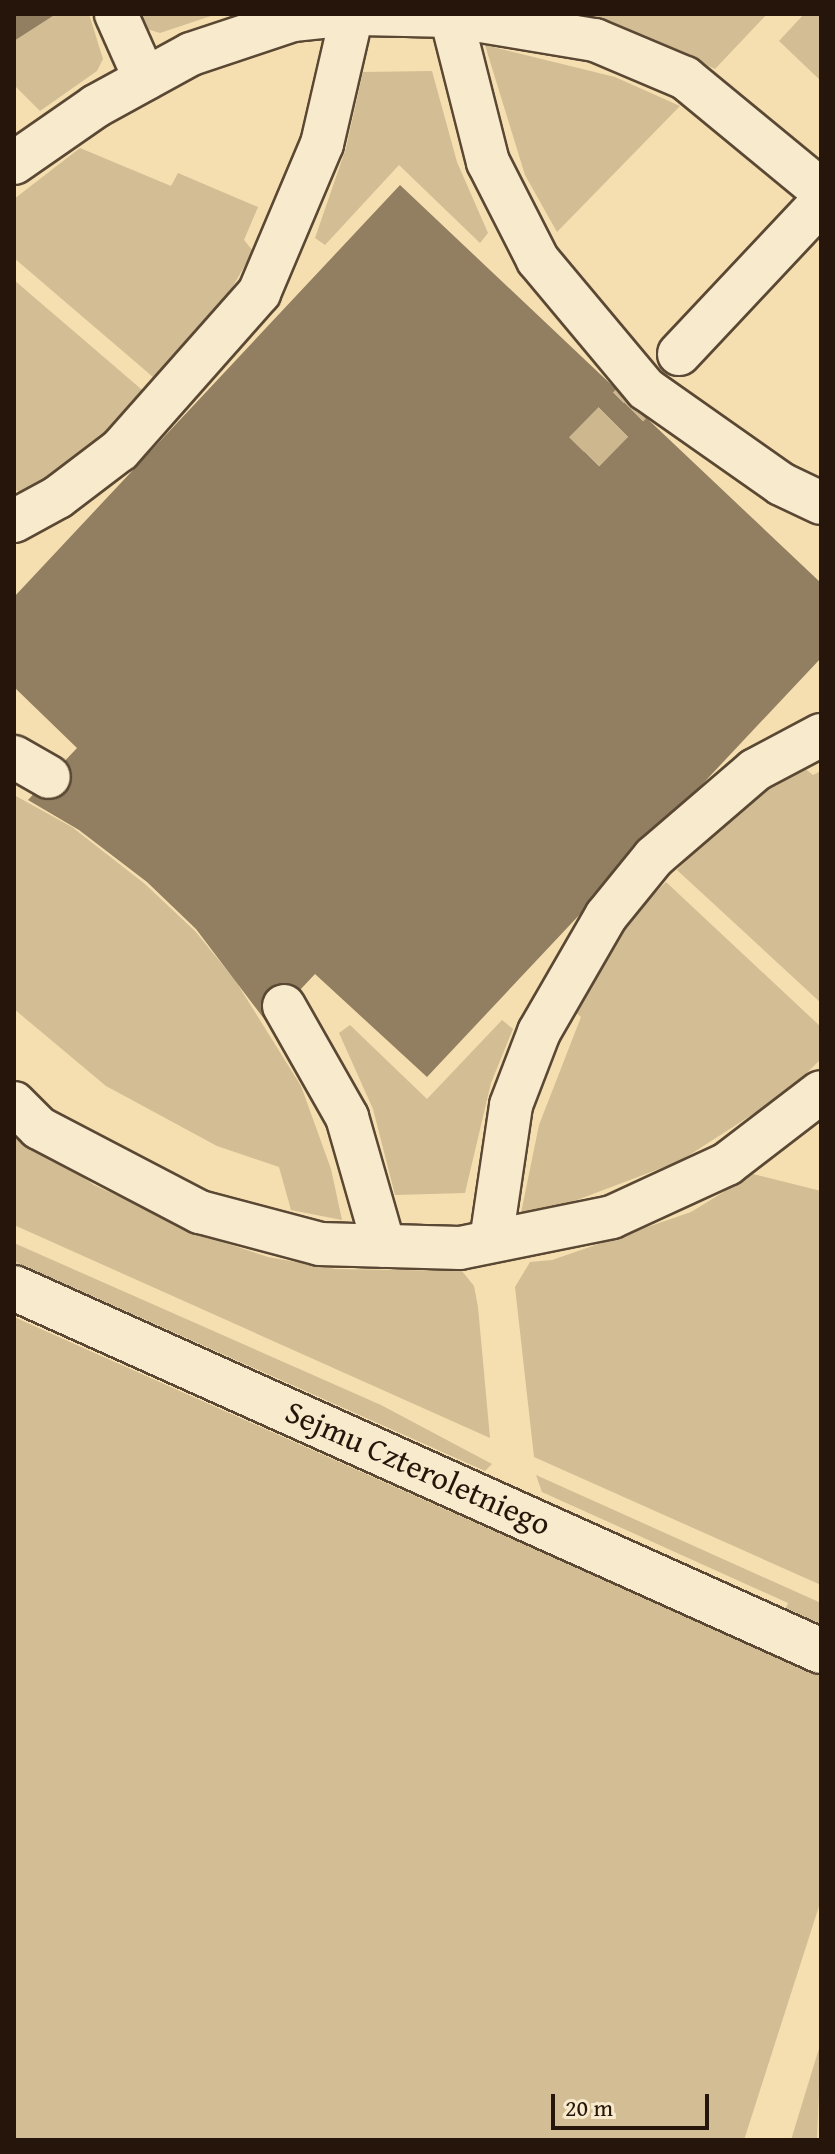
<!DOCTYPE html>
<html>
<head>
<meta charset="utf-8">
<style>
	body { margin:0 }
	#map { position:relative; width:835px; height:2154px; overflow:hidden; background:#f5dfb0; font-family:"Gentium Book Plus",serif }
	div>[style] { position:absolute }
	.green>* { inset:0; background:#d2bd94 }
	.building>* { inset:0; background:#927e60 }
	.pedestrian-tunnel>* { height:42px; margin-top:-21px; transform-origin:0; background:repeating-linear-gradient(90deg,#ccb78f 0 42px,transparent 0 63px) }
	.roads { filter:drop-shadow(2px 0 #5a4834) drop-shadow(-2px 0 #5a4834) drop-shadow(0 2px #5a4834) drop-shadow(0 -2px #5a4834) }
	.pedestrian>* { height:42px; margin:-21px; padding:0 21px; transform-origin:21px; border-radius:21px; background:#f8eacc }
	.minor>* { height:44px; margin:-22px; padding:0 22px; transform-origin:22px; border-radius:22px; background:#f8eacc }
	span { translate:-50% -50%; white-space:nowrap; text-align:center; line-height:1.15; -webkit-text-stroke:6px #f8eacc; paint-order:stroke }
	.street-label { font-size:32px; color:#26150a }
	.frame { position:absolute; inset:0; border:16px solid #26150a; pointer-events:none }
	.scale { position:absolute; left:551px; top:2094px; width:158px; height:36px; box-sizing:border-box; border:4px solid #26150a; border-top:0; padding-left:10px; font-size:24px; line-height:28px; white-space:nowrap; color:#26150a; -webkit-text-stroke:6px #f8eacc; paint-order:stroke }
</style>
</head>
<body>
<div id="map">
	<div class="green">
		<i style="clip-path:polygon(56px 14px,89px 14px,103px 59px,97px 71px,40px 111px,14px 85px,14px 41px)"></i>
		<i style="clip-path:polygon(133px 14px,217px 14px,160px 33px,144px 28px)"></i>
		<i style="clip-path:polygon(574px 14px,767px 14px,715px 69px,618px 26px)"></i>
		<i style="clip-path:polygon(804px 14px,821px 14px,821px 81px,779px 41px)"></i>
		<i style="clip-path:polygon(485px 45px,615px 77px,680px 106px,557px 232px,525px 175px)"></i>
		<i style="clip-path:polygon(432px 71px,457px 162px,488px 233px,480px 243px,399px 165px,325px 245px,315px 238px,346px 148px,363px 72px)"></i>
		<i style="clip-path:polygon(80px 148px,171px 186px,178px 173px,258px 207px,244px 240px,253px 251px,219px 311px,160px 383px,14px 258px,14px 199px)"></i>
		<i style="clip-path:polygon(14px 280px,148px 395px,92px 449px,25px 495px,14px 489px)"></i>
		<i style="clip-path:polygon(798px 763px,813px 775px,821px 771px,821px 1003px,677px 870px,747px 797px,753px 801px,770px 782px,776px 786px)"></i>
		<i style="clip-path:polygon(14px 795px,72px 827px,145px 884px,195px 931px,235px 980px,301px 1086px,331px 1169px,342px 1220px,291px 1210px,279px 1167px,217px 1146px,106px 1086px,14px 1009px)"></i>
		<i style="clip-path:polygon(666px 882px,821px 1027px,821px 1059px,786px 1093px,680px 1161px,569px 1203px,521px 1213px,539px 1125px,581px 1017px,573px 1010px,632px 916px)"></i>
		<i style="clip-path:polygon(502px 1020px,513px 1029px,491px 1083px,465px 1193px,395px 1195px,373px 1109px,339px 1033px,350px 1025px,427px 1099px)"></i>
		<i style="clip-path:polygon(14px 1129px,94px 1185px,213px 1239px,268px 1257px,335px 1269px,462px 1271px,474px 1286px,478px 1307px,490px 1438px,14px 1225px)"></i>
		<i style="clip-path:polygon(753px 1174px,821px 1191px,821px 1585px,534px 1457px,515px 1287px,530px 1262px,552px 1260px,691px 1212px)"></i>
		<i style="clip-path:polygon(14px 1243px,381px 1405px,492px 1464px,485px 1471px,14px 1261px)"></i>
		<i style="clip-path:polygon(14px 1317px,821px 1677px,821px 1900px,744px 2140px,14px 2140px)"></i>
		<i style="clip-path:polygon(536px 1475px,821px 1603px,821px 1624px,786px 1608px,788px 1603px,542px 1492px)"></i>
		<i style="clip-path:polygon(821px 2042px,817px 2140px,791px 2140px)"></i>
	</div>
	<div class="building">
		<i style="clip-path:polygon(14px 14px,56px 14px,14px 41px)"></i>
		<i style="clip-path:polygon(400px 185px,821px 583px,821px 658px,427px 1077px,315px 974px,268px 1024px,196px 929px,147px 882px,79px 830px,28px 800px,77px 748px,14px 687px,14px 597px)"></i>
	</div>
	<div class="pedestrian-tunnel">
		<i style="left:584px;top:452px;width:67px;rotate:-45.6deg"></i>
	</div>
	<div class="roads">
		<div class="pedestrian">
			<i style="left:116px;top:14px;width:71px;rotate:66deg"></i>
			<i style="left:360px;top:14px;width:91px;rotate:1.3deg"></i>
			<i style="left:451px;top:16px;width:146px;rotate:9.5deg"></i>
			<i style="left:595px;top:40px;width:98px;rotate:22.9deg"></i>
			<i style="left:685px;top:78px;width:176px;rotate:39.5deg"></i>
			<i style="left:451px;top:16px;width:151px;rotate:75.8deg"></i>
			<i style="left:488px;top:162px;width:110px;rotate:63deg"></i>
			<i style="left:538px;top:260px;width:168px;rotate:50.1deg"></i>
			<i style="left:646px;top:389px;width:165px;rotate:35.1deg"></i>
			<i style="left:781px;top:484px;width:44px;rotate:25.4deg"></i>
			<i style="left:14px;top:163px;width:100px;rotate:-34.8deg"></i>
			<i style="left:96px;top:106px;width:108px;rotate:-28.7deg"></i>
			<i style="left:191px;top:54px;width:108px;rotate:-18.4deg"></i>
			<i style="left:293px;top:20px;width:57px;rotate:-6deg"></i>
			<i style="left:679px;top:354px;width:207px;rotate:-46.8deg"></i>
			<i style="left:14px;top:521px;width:50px;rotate:-28.6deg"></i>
			<i style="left:58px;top:497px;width:78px;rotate:-37.2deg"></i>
			<i style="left:120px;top:450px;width:210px;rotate:-48.5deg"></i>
			<i style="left:259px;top:293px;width:162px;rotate:-67.1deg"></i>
			<i style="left:322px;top:144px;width:133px;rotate:-77deg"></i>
			<i style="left:14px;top:757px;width:40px;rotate:29.7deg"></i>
			<i style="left:284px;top:1006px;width:128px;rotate:60.4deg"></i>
			<i style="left:347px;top:1117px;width:134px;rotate:74deg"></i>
			<i style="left:14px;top:1103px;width:35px;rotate:45deg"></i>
			<i style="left:39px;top:1128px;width:182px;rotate:27.6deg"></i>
			<i style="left:200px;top:1212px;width:124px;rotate:14.9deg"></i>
			<i style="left:320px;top:1244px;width:140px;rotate:1.6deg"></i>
			<i style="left:460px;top:1248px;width:155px;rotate:-11.5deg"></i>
			<i style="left:612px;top:1217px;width:127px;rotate:-24.7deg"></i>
			<i style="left:727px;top:1164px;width:118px;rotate:-37.5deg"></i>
			<i style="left:491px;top:1241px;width:137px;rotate:-81.6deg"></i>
			<i style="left:511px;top:1105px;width:78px;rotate:-69deg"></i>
			<i style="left:539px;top:1032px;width:134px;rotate:-60deg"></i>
			<i style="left:606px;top:916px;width:76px;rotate:-50.9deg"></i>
			<i style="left:654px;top:857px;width:133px;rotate:-40.7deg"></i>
			<i style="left:755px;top:770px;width:75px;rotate:-27.9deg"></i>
		</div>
		<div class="minor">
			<i style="left:14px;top:1288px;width:885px;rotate:24.22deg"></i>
		</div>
	</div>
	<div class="street-label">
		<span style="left:418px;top:1468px;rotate:24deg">Sejmu Czteroletniego</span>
	</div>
	<div class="frame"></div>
	<div class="scale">20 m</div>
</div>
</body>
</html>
